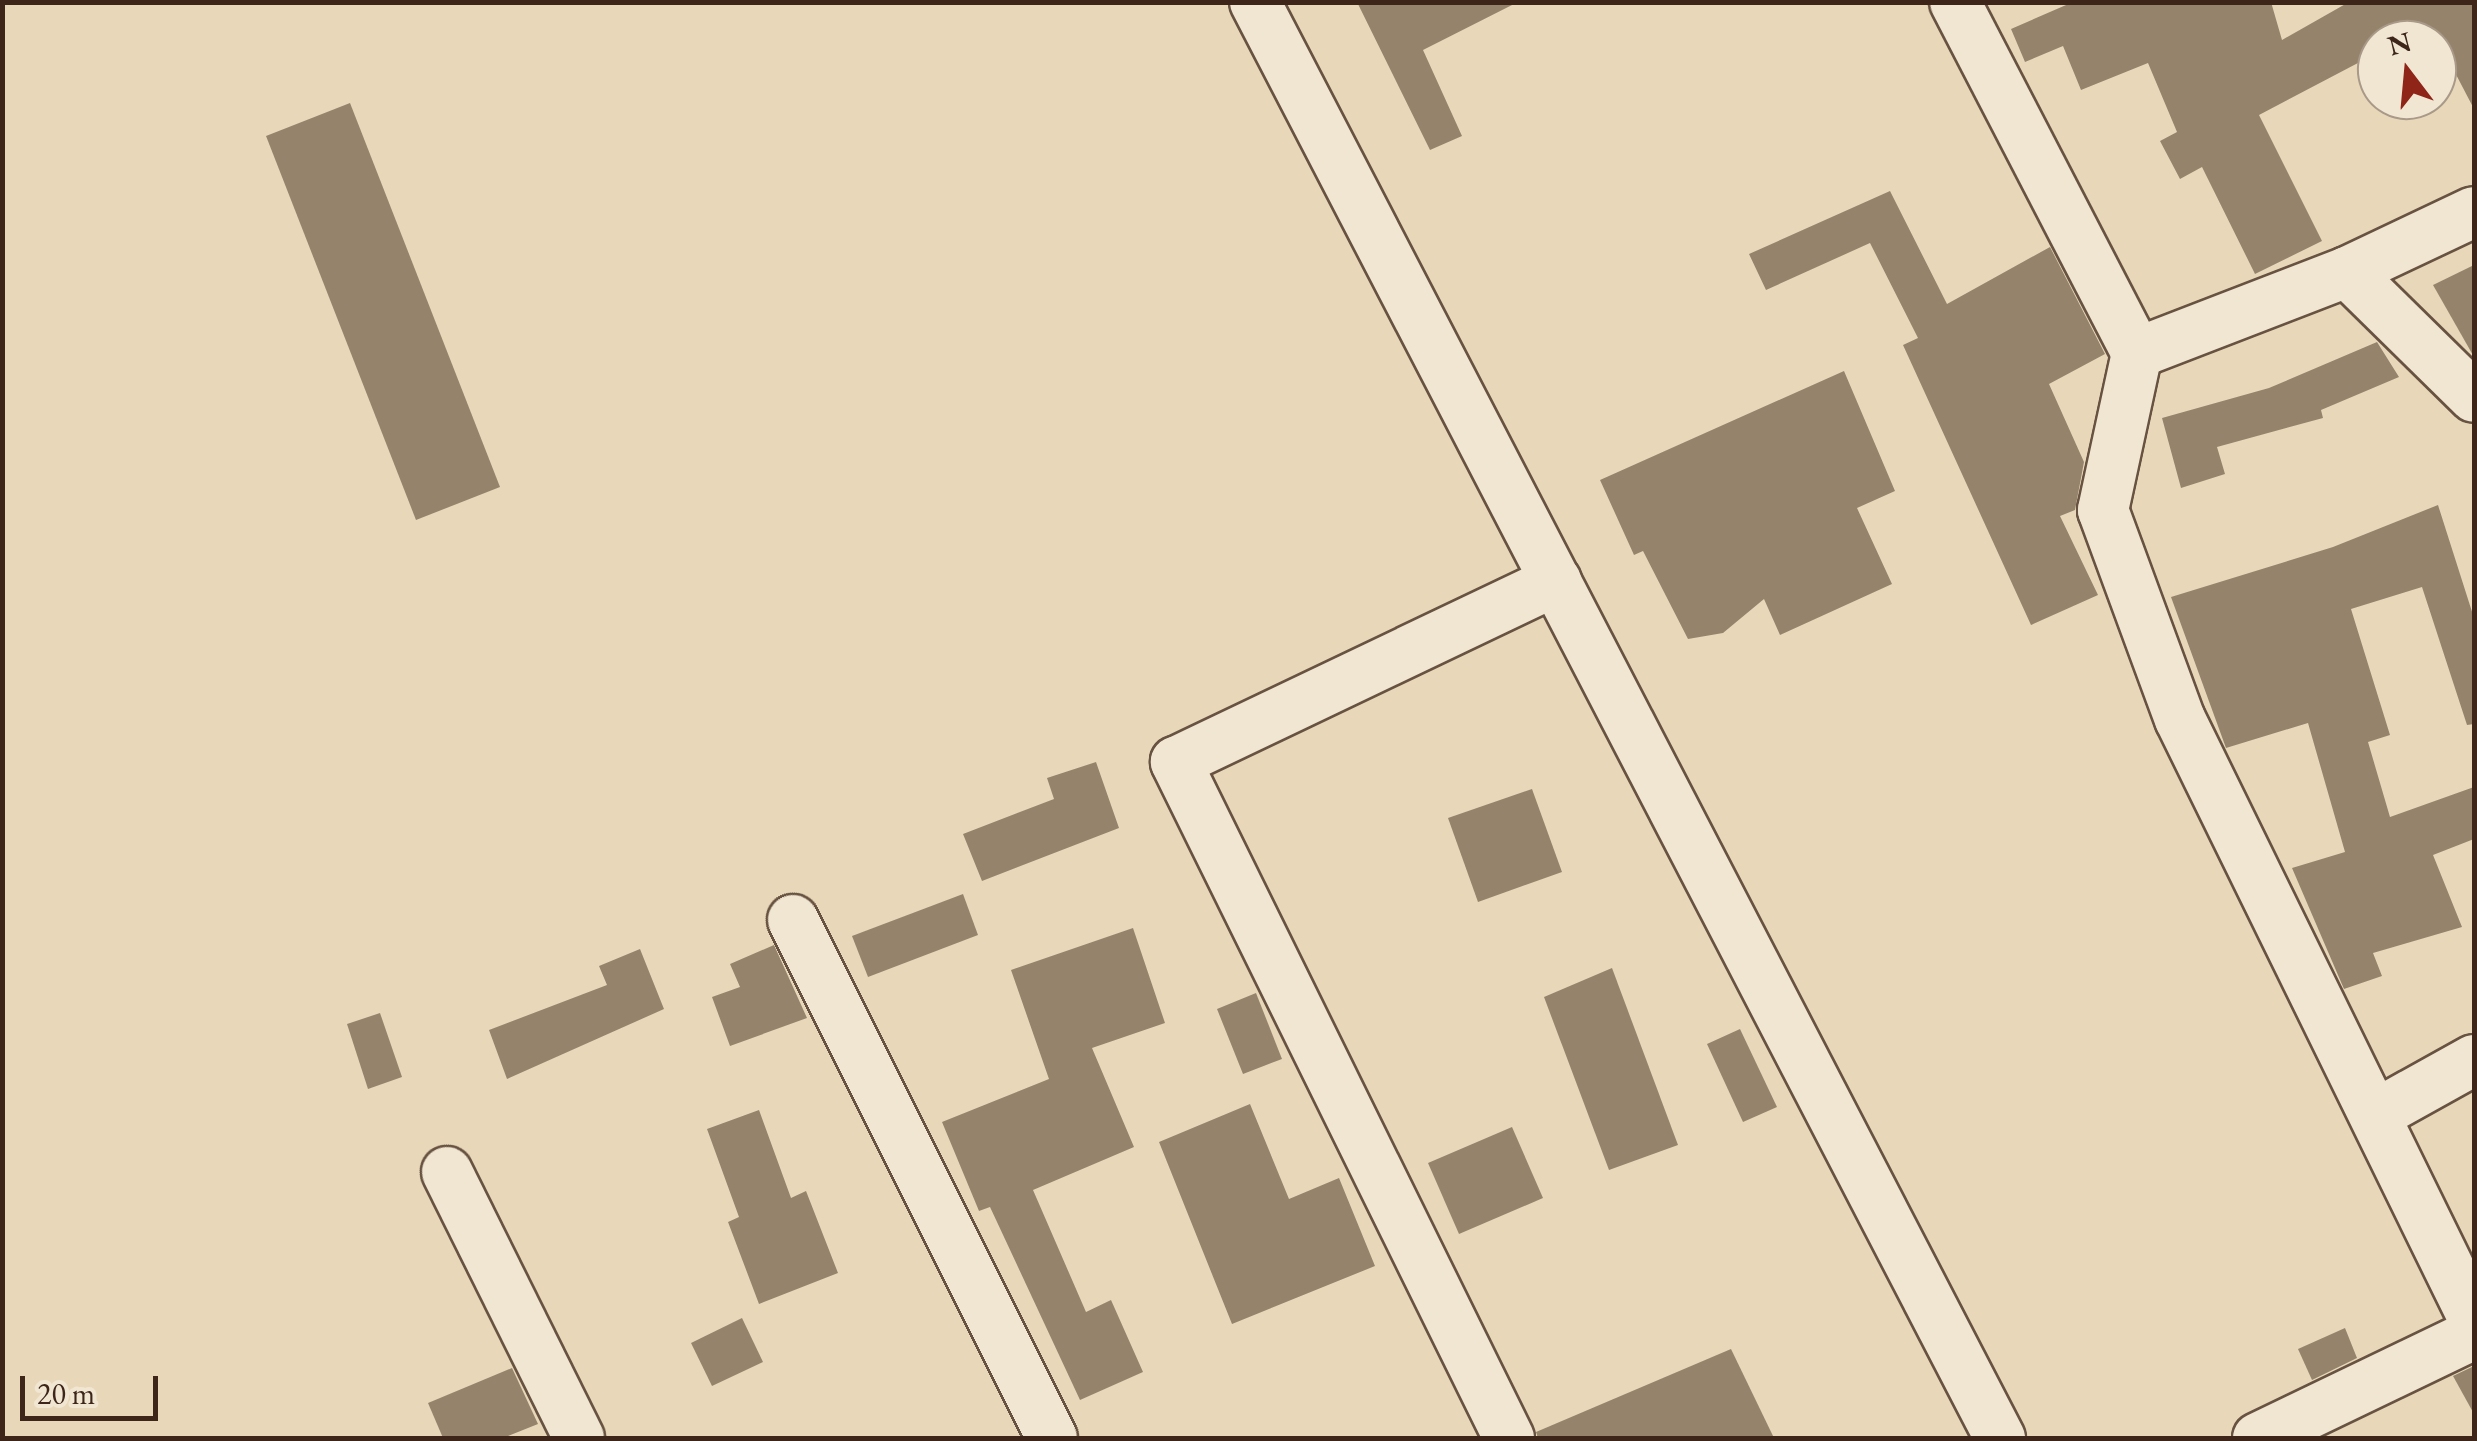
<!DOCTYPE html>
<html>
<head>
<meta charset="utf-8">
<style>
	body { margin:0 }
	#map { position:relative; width:2477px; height:1441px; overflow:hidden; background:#e8d8b9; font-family:"EB Garamond",serif }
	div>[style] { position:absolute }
	.building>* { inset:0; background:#96836c }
	.roads { filter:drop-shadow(2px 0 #685241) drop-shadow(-2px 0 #685241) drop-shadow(0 2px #685241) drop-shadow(0 -2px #685241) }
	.minor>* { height:50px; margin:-25px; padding:0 25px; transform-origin:25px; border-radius:25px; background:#f0e6d2 }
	span { translate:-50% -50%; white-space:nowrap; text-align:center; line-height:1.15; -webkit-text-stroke:8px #f0e6d2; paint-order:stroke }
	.frame { position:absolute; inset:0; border:5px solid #3d2619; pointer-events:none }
	.north { position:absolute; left:2357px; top:20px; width:100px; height:100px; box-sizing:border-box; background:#f0e6d2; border:2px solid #a89988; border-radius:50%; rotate:344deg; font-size:28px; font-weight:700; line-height:40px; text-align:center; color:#3d2619 }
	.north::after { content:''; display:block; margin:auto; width:35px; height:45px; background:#8f2418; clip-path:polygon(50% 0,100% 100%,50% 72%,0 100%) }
	.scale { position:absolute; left:20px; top:1376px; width:138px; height:45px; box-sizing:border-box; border:5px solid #3d2619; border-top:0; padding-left:12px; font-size:30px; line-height:35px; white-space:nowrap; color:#3d2619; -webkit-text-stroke:8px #f0e6d2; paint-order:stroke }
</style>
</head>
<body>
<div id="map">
	<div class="building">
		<i style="clip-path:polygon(1357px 2px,1518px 2px,1423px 50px,1462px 136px,1430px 150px)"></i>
		<i style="clip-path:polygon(2073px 2px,2271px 2px,2282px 40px,2349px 2px,2474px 2px,2474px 109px,2438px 40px,2377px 40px,2377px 53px,2259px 115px,2322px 241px,2255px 274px,2202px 167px,2180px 179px,2160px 141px,2177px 132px,2148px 63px,2081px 90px,2063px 46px,2025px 62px,2011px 29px)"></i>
		<i style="clip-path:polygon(350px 103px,500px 487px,416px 520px,266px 136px)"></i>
		<i style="clip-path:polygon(1890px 191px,1947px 304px,2050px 247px,2105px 354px,2049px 384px,2084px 462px,2075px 510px,2060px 516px,2098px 595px,2031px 625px,1903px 345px,1918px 338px,1870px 243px,1766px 290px,1749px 254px)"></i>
		<i style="clip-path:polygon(2474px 265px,2474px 357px,2433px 285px)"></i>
		<i style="clip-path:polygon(2377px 342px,2399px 377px,2321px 410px,2323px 418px,2217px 447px,2225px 474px,2181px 488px,2162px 418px,2269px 388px)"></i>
		<i style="clip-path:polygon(1844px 371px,1895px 491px,1857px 508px,1892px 584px,1780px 635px,1764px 599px,1723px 633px,1688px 639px,1643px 551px,1634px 555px,1600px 480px)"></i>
		<i style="clip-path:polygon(2438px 505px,2474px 618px,2474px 724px,2467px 725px,2422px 587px,2351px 609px,2390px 735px,2368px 742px,2390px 817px,2474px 787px,2474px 839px,2433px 855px,2462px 927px,2373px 953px,2382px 976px,2344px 989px,2292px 868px,2345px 852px,2308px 723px,2226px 748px,2171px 597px,2333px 547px)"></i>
		<i style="clip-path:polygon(1096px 762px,1119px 828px,982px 881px,963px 834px,1054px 799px,1047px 778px)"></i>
		<i style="clip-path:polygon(1532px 789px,1562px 872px,1478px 902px,1448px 818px)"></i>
		<i style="clip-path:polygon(963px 894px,978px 935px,868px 977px,852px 936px)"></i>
		<i style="clip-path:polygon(1133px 928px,1165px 1023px,1092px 1048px,1134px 1147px,1033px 1190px,1086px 1312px,1111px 1300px,1143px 1372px,1080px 1400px,990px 1207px,979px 1211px,942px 1122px,1049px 1079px,1011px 970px)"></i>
		<i style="clip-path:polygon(774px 945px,807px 1018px,730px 1046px,712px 997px,740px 987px,730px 964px)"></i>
		<i style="clip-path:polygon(640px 949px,664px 1009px,507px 1079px,489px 1030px,607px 985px,599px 966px)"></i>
		<i style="clip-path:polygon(1612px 968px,1678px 1145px,1609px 1170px,1544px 997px)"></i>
		<i style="clip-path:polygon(1256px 993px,1282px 1059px,1243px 1074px,1217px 1009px)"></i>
		<i style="clip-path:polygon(380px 1013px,402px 1077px,368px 1089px,347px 1024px)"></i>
		<i style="clip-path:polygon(1740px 1029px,1777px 1107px,1743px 1122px,1707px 1044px)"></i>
		<i style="clip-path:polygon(1250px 1104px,1289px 1199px,1339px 1178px,1375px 1266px,1232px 1324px,1159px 1142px)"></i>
		<i style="clip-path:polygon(759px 1110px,791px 1198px,806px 1191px,838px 1273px,759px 1304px,728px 1222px,739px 1217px,707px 1129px)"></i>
		<i style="clip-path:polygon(1512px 1127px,1543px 1198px,1459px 1234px,1428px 1163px)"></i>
		<i style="clip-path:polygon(742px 1318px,763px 1362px,712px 1386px,691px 1343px)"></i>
		<i style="clip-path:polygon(2345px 1328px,2357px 1358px,2312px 1380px,2298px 1349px)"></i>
		<i style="clip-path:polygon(1731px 1349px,1774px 1438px,1538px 1438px,1536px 1432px)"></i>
		<i style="clip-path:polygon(2474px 1366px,2474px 1414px,2453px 1376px)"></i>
		<i style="clip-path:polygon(512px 1368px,538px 1424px,503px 1438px,443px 1438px,428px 1403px)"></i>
	</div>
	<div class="roads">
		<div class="minor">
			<i style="left:1255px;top:2px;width:1618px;rotate:62.58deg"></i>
			<i style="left:1955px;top:2px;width:395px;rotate:62.6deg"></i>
			<i style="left:2137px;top:353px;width:161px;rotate:102.2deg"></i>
			<i style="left:2103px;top:510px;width:223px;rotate:69.8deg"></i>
			<i style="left:2180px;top:719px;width:668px;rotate:63.9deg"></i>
			<i style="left:2347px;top:272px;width:178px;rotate:44.5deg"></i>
			<i style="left:2137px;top:353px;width:225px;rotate:-21.1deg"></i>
			<i style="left:2347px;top:272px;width:140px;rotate:-25.3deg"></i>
			<i style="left:793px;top:920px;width:579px;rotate:63.43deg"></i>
			<i style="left:2375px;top:1115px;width:113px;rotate:-29.1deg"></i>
			<i style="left:447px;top:1172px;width:297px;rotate:63.6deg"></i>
			<i style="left:1509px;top:1438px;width:754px;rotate:-116.23deg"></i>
			<i style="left:1176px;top:762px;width:421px;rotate:-25.5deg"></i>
			<i style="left:2258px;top:1438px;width:240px;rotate:-25.7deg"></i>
		</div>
	</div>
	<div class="frame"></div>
	<div class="north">N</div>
	<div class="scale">20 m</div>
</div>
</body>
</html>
